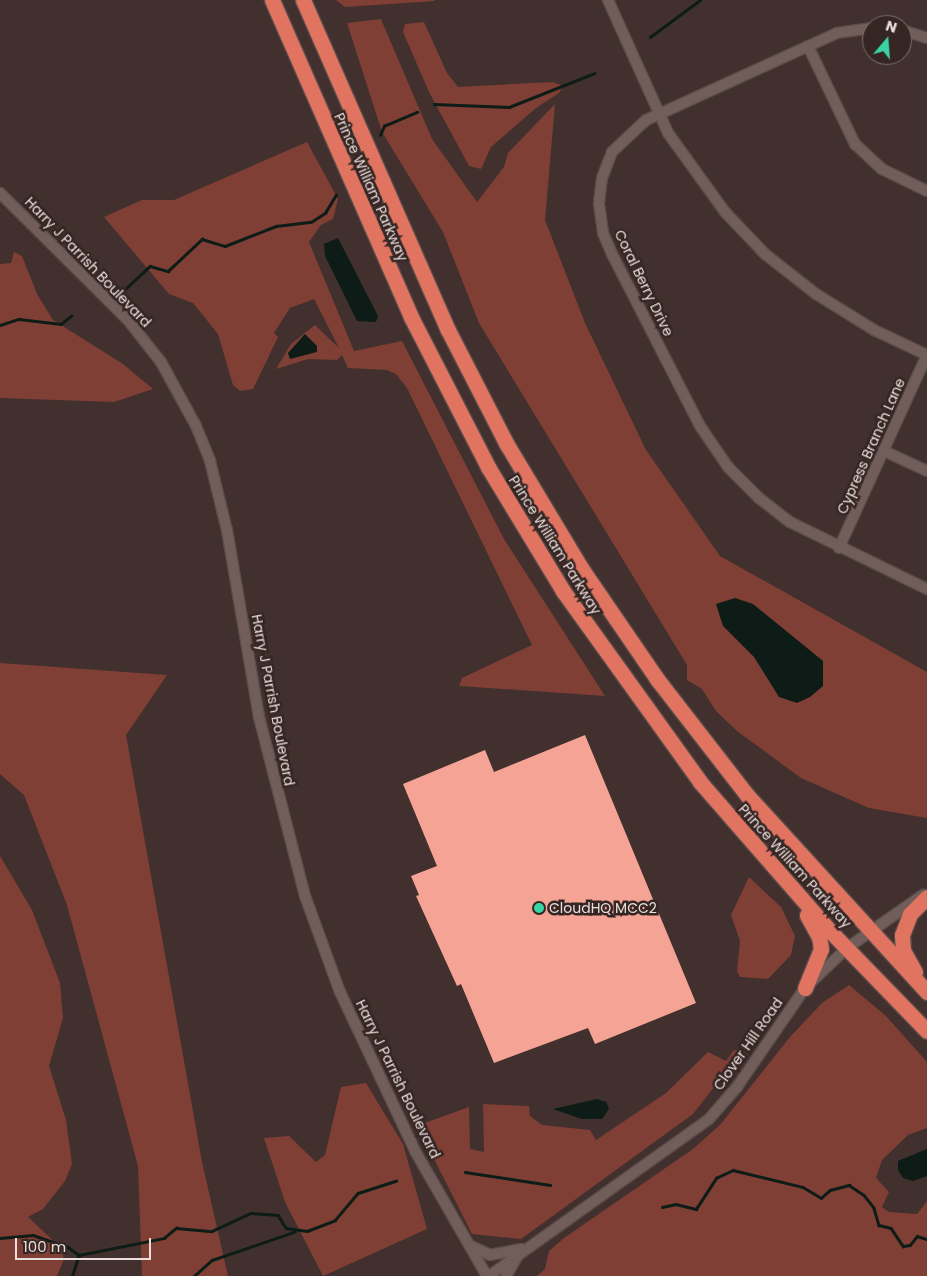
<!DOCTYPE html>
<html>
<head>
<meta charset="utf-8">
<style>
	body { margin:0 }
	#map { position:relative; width:927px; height:1276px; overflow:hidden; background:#41302d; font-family:Poppins,sans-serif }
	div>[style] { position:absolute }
	.green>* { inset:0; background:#7f3f35 }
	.water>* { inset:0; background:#0d1c16 }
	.stream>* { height:2.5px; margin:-1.25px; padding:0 1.25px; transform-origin:1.25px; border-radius:1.25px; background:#0d1c16 }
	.building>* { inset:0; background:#f4a394 }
	.roads { filter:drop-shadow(1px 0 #5a4c49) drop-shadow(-1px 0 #5a4c49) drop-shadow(0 1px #5a4c49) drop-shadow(0 -1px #5a4c49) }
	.minor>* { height:10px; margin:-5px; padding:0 5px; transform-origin:5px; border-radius:5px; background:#715e5b }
	.highway>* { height:15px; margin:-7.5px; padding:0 7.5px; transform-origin:7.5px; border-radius:7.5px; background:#e17361 }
	.dots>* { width:14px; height:14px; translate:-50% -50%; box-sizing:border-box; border:2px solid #362623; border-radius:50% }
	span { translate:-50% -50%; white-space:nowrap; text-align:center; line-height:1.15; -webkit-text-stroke:5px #362623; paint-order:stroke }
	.street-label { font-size:14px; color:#eadfdd }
	.poi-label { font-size:14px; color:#eadfdd }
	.left { translate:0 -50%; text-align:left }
	.north { position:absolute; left:862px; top:15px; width:50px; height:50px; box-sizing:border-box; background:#362623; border:1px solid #7e706d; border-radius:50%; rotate:18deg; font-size:14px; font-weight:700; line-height:20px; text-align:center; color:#eadfdd }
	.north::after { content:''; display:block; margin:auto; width:18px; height:22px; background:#39d4a5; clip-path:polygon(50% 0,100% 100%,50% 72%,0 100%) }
	.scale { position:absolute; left:15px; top:1238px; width:136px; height:22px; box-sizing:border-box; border:2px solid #eadfdd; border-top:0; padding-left:6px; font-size:15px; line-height:18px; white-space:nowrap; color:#eadfdd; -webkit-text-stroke:4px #362623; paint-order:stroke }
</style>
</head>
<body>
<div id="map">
	<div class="green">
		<i style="clip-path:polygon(336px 0,434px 0,435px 1px,345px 7px)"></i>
		<i style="clip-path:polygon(381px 19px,432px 139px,477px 202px,504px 167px,508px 153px,555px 104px,545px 220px,585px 323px,646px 450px,720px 556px,927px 672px,927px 818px,869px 808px,801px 778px,737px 731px,716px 711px,702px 689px,687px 680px,687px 665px,479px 323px,443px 232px,382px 132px,347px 23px)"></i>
		<i style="clip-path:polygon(424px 22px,447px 73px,458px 87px,553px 82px,563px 86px,559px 93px,536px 108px,491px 147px,481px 169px,469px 166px,429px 92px,403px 32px,405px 24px)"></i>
		<i style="clip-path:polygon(307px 142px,338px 199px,333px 219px,321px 225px,309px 242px,354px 351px,402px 341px,504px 539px,605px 696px,459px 686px,462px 678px,532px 645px,407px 388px,396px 374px,387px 370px,348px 368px,342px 355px,337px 360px,308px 359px,276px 369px,291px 344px,315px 325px,339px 348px,314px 299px,290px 308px,274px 333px,278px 337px,253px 389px,240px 391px,233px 385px,218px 334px,193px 303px,169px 294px,104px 217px,142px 200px,174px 200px)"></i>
		<i style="clip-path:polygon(14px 252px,22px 256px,37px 294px,53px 320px,123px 364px,153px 389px,114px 402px,0 398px,0 264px,11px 263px)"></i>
		<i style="clip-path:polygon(0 663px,167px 675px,126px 735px,202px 1162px,228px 1276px,142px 1276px,138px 1166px,67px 905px,24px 795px,0 774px)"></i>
		<i style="clip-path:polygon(0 856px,32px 910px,60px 983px,63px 1018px,49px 1066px,66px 1120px,72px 1164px,65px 1181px,43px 1209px,28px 1217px,61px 1248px,64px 1259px,57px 1276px,0 1276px)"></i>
		<i style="clip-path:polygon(749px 877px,781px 907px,795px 936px,791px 955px,768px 979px,740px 977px,737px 971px,740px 941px,731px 915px)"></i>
		<i style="clip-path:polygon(849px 985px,886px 1016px,927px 1062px,927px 1128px,908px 1135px,882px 1160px,876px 1178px,889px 1192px,882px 1207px,889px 1212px,917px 1214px,927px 1201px,927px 1276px,537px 1276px,545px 1269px,549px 1251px,564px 1238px,693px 1149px,720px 1125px,790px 1037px,822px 1003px)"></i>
		<i style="clip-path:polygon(744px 1049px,693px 1114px,521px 1239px,472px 1234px,429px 1149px,422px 1124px,469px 1107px,470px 1149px,484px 1152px,483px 1104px,529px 1106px,530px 1116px,542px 1125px,590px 1130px,596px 1140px,666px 1093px,708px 1052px,726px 1061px,734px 1050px)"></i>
		<i style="clip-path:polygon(366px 1083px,403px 1144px,427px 1229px,323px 1276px,285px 1202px,264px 1138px,289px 1136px,316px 1162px,325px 1155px,341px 1087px)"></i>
	</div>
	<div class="water">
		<i style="clip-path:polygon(338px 238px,378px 316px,376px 322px,357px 321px,325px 256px,324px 244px)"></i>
		<i style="clip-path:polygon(305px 334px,317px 346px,317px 352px,290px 359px,288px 353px)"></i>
		<i style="clip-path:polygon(735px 598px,753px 604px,823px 661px,823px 686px,810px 697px,797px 703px,779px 697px,754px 657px,723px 626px,716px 604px)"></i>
		<i style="clip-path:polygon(597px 1099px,606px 1102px,609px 1109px,602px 1119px,582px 1119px,553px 1109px)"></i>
		<i style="clip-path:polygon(927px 1149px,927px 1176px,913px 1181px,903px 1178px,898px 1170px,898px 1161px)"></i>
	</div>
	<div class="stream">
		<i style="left:650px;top:37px;width:62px;rotate:-36.5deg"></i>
		<i style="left:434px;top:104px;width:75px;rotate:2.3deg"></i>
		<i style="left:509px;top:107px;width:92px;rotate:-21.6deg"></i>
		<i style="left:380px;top:135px;width:10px;rotate:-66deg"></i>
		<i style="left:384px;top:126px;width:36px;rotate:-23deg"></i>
		<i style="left:122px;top:292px;width:38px;rotate:-43deg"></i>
		<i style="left:150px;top:266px;width:19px;rotate:16deg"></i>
		<i style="left:168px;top:271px;width:47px;rotate:-43.3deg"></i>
		<i style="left:202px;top:239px;width:24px;rotate:17deg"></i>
		<i style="left:225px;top:246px;width:55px;rotate:-21.4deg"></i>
		<i style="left:276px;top:226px;width:35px;rotate:-7deg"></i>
		<i style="left:311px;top:222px;width:17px;rotate:-33deg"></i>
		<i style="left:325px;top:213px;width:21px;rotate:-59deg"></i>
		<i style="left:0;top:325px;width:20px;rotate:-18deg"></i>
		<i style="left:19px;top:319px;width:42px;rotate:6.8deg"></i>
		<i style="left:61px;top:324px;width:13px;rotate:-39deg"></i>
		<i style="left:465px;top:1172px;width:86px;rotate:8.7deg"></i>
		<i style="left:662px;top:1207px;width:14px;rotate:-12deg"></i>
		<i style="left:676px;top:1204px;width:21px;rotate:14deg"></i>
		<i style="left:696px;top:1209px;width:37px;rotate:-57deg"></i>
		<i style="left:716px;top:1178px;width:19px;rotate:-25deg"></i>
		<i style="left:733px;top:1170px;width:72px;rotate:13.7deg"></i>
		<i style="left:803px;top:1187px;width:21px;rotate:31deg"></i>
		<i style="left:821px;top:1198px;width:12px;rotate:-42deg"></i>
		<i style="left:830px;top:1190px;width:20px;rotate:-15deg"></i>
		<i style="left:849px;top:1185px;width:18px;rotate:34deg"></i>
		<i style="left:864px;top:1195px;width:16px;rotate:52deg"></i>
		<i style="left:874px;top:1208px;width:18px;rotate:74deg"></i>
		<i style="left:879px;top:1225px;width:12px;rotate:14deg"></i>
		<i style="left:891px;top:1228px;width:22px;rotate:56deg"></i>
		<i style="left:903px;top:1246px;width:7px;rotate:-8deg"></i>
		<i style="left:910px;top:1245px;width:11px;rotate:-52deg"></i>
		<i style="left:917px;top:1236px;width:10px;rotate:17deg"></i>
		<i style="left:0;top:1238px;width:33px;rotate:-5deg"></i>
		<i style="left:33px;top:1235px;width:37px;rotate:19deg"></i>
		<i style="left:68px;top:1247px;width:14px;rotate:36deg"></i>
		<i style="left:72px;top:1276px;width:22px;rotate:-72deg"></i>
		<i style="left:79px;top:1255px;width:87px;rotate:-11.3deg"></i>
		<i style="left:164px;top:1238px;width:16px;rotate:-40deg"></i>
		<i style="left:176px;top:1228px;width:36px;rotate:5deg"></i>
		<i style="left:212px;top:1231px;width:43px;rotate:-24.8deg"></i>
		<i style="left:251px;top:1213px;width:27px;rotate:4deg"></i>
		<i style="left:278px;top:1215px;width:15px;rotate:58deg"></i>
		<i style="left:286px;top:1228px;width:21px;rotate:8deg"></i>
		<i style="left:307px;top:1231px;width:30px;rotate:-21deg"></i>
		<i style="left:335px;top:1220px;width:35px;rotate:-50deg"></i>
		<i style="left:358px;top:1193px;width:40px;rotate:-18deg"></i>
		<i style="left:194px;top:1276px;width:24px;rotate:-42deg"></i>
		<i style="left:212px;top:1260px;width:87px;rotate:-18.9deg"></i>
	</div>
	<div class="building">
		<i style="clip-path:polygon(585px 735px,696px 1003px,595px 1044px,588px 1028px,494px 1063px,461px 984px,457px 986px,416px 896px,419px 895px,411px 876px,437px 866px,403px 784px,485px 750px,494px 772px)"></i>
	</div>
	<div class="roads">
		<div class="minor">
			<i style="left:608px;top:0;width:146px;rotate:65.7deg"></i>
			<i style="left:668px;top:133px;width:97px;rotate:54.2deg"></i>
			<i style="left:725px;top:212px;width:58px;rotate:46.4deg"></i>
			<i style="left:765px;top:254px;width:65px;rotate:38.1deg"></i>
			<i style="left:816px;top:294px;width:68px;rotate:31.8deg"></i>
			<i style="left:874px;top:330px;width:59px;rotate:25.3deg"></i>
			<i style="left:872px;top:28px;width:35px;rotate:172deg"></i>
			<i style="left:837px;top:33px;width:210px;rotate:155.5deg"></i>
			<i style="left:646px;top:120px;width:47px;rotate:136.7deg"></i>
			<i style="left:612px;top:152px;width:28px;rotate:111deg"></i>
			<i style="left:602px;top:178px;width:26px;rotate:97deg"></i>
			<i style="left:599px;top:204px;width:29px;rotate:82deg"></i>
			<i style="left:603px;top:233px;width:25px;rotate:67deg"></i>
			<i style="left:613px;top:256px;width:191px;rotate:62.9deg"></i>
			<i style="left:700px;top:426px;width:50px;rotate:55.7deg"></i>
			<i style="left:728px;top:467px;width:44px;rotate:45deg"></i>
			<i style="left:759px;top:498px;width:39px;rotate:38deg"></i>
			<i style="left:790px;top:522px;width:153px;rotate:26.1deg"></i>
			<i style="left:902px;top:30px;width:26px;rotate:18deg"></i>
			<i style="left:808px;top:46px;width:109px;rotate:64.4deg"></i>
			<i style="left:855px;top:144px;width:37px;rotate:43deg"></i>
			<i style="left:882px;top:169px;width:50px;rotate:26.1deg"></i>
			<i style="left:0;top:193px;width:179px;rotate:44.8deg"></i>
			<i style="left:127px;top:319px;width:55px;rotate:51.7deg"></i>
			<i style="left:161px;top:362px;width:73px;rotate:61.3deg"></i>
			<i style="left:196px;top:426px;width:38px;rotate:68deg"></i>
			<i style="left:210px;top:461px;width:71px;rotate:76.2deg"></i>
			<i style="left:227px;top:530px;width:190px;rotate:80.3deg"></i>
			<i style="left:259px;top:717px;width:185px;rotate:75.6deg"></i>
			<i style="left:305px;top:896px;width:102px;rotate:70deg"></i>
			<i style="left:340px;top:992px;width:176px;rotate:64.7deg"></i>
			<i style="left:415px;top:1151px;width:144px;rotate:60.1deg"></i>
			<i style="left:884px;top:451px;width:47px;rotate:24.9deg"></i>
			<i style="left:839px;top:548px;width:212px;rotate:-65.5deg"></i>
			<i style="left:471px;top:1246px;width:21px;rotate:25deg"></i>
			<i style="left:490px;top:1255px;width:32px;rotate:-11deg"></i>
			<i style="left:489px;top:1276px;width:270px;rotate:-35.5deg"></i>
			<i style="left:709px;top:1119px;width:43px;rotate:-48.8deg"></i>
			<i style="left:737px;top:1087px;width:120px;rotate:-55.5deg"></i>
			<i style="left:805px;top:988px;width:58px;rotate:-43.6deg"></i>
			<i style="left:847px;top:948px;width:93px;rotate:-34.9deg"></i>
			<i style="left:506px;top:1276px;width:22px;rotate:-60deg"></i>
		</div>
		<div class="highway">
			<i style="left:272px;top:0;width:346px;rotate:66.3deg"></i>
			<i style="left:411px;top:317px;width:169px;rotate:62.8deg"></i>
			<i style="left:488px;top:467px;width:145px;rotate:58.8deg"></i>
			<i style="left:563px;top:591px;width:235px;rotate:54.3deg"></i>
			<i style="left:700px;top:782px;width:198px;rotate:48.9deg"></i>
			<i style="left:830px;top:931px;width:139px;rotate:45.9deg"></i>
			<i style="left:303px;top:0;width:360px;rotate:66.3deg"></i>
			<i style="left:448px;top:330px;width:127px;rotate:62.8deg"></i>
			<i style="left:506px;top:443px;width:146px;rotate:59deg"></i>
			<i style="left:581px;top:568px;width:135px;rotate:55.6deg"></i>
			<i style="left:657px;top:679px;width:147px;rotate:52.2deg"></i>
			<i style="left:747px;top:795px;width:267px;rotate:47.6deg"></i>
			<i style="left:915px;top:972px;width:25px;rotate:-119deg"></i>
			<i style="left:903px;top:950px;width:15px;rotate:-94deg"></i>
			<i style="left:902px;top:935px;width:22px;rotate:-69deg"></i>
			<i style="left:910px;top:914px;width:24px;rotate:-45deg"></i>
			<i style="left:805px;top:988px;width:42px;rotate:-67.7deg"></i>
			<i style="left:821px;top:949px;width:12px;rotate:-99deg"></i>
			<i style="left:819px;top:937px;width:25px;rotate:-119deg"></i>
		</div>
	</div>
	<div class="dots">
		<i style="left:539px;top:908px;background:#39d4a5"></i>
	</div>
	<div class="street-label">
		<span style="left:371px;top:187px;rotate:66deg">Prince William Parkway</span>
		<span style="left:88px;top:262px;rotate:46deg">Harry J Parrish Boulevard</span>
		<span style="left:644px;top:283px;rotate:64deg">Coral Berry Drive</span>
		<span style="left:871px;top:446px;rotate:-66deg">Cypress Branch Lane</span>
		<span style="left:555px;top:545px;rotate:58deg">Prince William Parkway</span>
		<span style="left:273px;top:700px;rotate:79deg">Harry J Parrish Boulevard</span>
		<span style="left:795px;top:866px;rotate:48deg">Prince William Parkway</span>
		<span style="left:748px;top:1044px;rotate:-55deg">Clover Hill Road</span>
		<span style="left:398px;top:1079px;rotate:64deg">Harry J Parrish Boulevard</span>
	</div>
	<div class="poi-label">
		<span class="left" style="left:549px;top:908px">CloudHQ MCC2</span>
	</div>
	<div class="north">N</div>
	<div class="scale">100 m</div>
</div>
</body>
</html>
